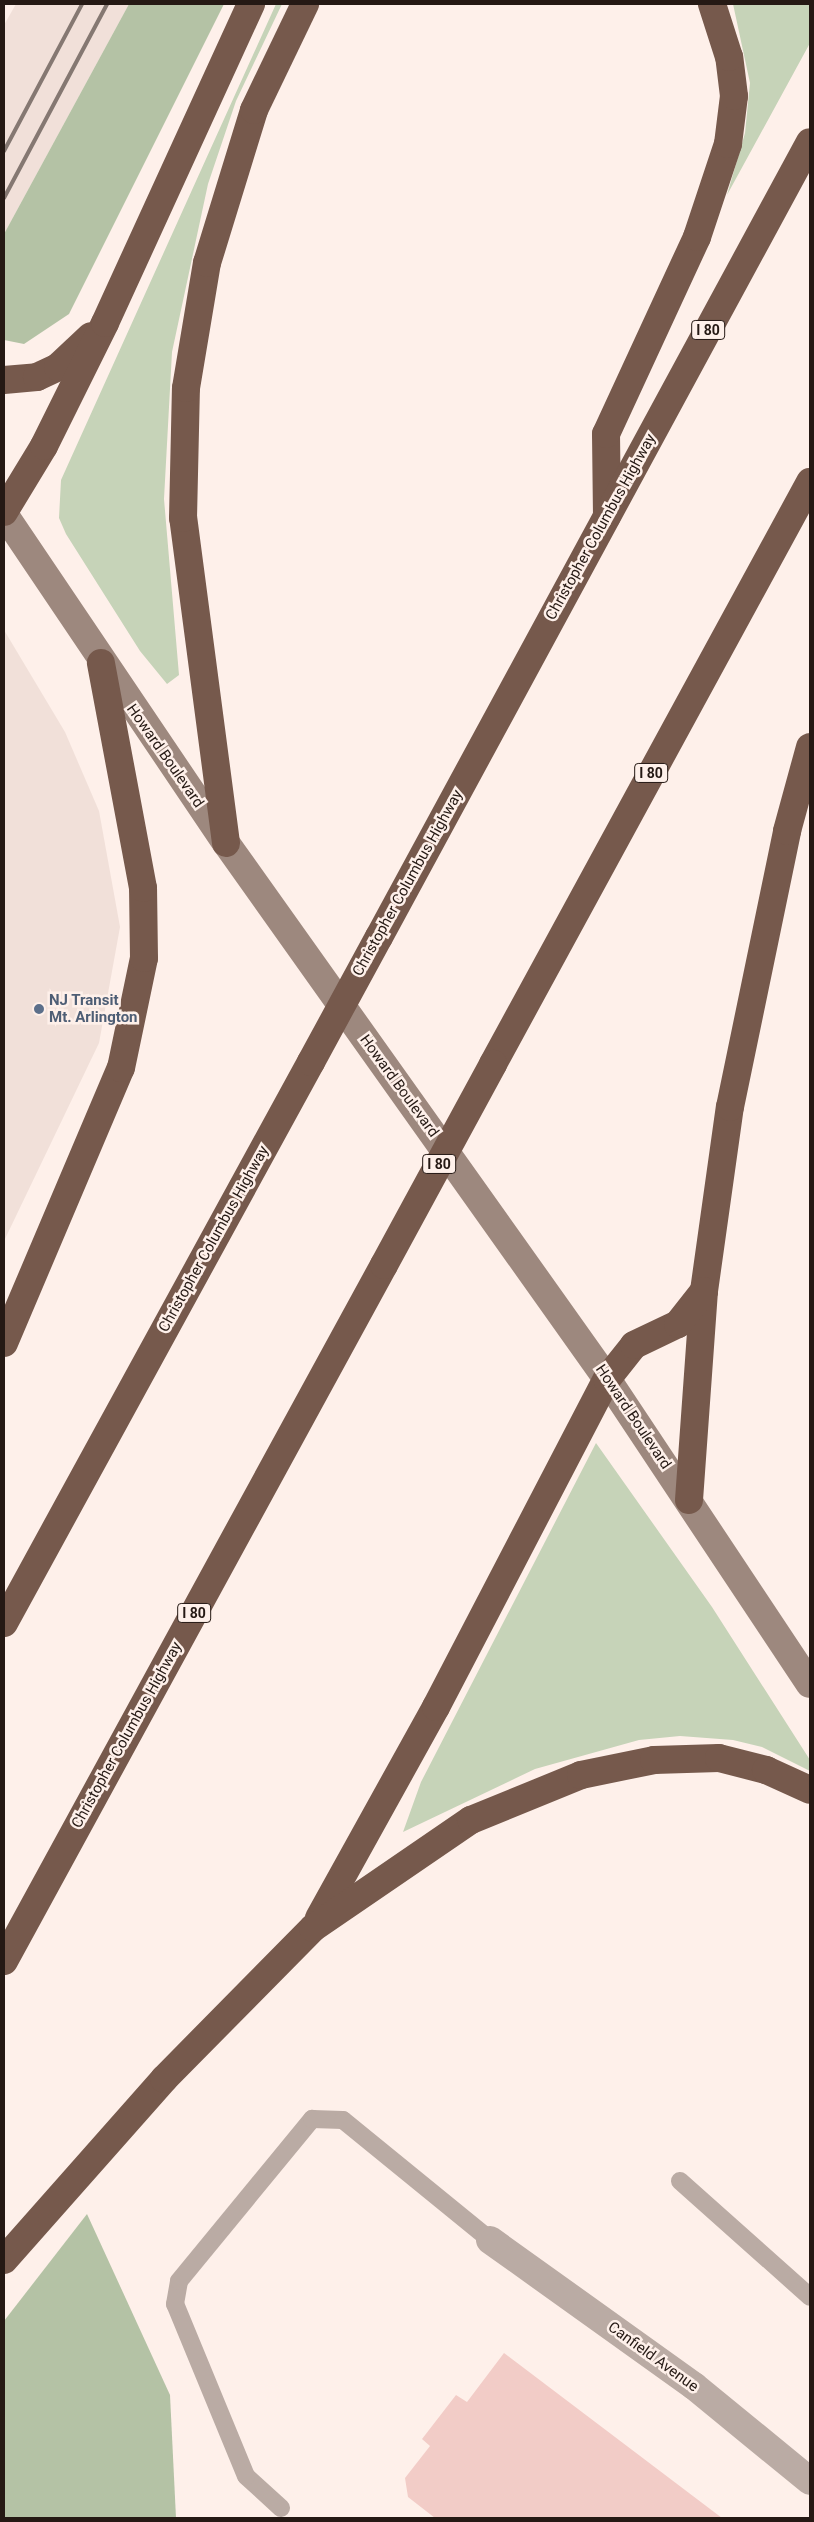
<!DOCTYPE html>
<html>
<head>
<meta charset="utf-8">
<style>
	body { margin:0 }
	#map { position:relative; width:814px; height:2522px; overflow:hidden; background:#fef0ea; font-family:Roboto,sans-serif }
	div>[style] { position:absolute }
	.built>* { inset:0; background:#f1e0d9 }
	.green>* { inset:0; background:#c6d3b8 }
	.forest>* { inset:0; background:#b4c2a5 }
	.building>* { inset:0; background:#f2ccc7 }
	.service>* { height:18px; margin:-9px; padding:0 9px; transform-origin:9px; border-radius:9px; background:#baaba4 }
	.minor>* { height:28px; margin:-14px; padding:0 14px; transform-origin:14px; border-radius:14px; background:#baaba4 }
	.secondary>* { height:28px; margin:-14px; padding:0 14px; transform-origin:14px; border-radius:14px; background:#9d887e }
	.motorway>* { height:28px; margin:-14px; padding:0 14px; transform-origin:14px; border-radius:14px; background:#76594c }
	.rail>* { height:4px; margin:-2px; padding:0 2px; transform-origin:2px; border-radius:2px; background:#857872 }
	.motorway-bridge>* { height:28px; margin:-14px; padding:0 14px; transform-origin:14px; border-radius:14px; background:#76594c }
	.dots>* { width:14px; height:14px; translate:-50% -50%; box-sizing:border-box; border:2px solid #fef0ea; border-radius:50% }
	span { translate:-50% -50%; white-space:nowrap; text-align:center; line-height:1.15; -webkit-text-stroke:5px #fef0ea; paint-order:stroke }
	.shield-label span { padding:1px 4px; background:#fef0ea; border:1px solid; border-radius:4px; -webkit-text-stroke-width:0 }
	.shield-label { font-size:14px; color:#251914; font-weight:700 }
	.street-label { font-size:15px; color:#251914 }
	.service-label { font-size:15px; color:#4e5e75; font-weight:700 }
	.left { translate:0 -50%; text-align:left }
	.frame { position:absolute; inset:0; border:5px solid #251914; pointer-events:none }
</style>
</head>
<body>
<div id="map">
	<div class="built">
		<i style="clip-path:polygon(16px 4px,129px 4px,4px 234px,4px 25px)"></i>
		<i style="clip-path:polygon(4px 630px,65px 732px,99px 811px,120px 927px,99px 1043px,4px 1241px)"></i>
	</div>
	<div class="green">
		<i style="clip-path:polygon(276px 4px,282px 4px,236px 101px,208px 184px,172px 352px,164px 499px,179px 675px,167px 684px,140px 651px,66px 534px,59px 518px,61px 480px)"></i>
		<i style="clip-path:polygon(733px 4px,810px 4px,810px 43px,727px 195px,745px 133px,750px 83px)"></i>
		<i style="clip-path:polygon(596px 1443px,712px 1607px,810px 1760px,810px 1771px,762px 1747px,733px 1740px,680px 1736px,639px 1740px,535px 1769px,403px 1832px,421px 1782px)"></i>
	</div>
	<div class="forest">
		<i style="clip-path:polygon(129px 4px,224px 4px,69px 314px,24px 344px,4px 340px,4px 234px)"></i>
		<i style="clip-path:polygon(87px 2214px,170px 2395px,176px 2518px,4px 2518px,4px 2321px)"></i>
	</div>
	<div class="building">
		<i style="clip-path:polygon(504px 2353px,722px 2518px,435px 2518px,408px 2497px,405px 2478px,430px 2446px,422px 2439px,456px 2395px,467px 2402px)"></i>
	</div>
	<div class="service">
		<i style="left:680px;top:2181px;width:174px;rotate:41.7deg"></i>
		<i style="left:281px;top:2508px;width:47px;rotate:-137.6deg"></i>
		<i style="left:246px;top:2476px;width:186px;rotate:-112.4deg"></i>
		<i style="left:175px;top:2304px;width:23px;rotate:-80deg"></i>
		<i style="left:179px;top:2281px;width:210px;rotate:-50.6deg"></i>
		<i style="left:312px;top:2119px;width:31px;rotate:2deg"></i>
		<i style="left:343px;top:2120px;width:190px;rotate:39.2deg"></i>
	</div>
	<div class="minor">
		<i style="left:490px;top:2240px;width:251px;rotate:35.6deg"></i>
		<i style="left:694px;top:2386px;width:150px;rotate:39.3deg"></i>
	</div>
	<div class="secondary">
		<i style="left:4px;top:514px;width:397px;rotate:56deg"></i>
		<i style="left:226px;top:843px;width:658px;rotate:54.59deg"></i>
		<i style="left:607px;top:1379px;width:366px;rotate:56.4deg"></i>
	</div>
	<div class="motorway">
		<i style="left:4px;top:380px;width:33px;rotate:-5deg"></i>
		<i style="left:37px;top:377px;width:23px;rotate:-25deg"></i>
		<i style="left:58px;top:367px;width:45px;rotate:-43.2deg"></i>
		<i style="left:4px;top:512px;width:77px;rotate:-58.8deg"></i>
		<i style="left:44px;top:446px;width:137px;rotate:-63.6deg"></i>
		<i style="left:105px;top:323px;width:351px;rotate:-65.4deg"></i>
		<i style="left:607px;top:516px;width:82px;rotate:-90.7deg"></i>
		<i style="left:606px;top:434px;width:217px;rotate:-65.2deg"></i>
		<i style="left:697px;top:237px;width:98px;rotate:-71.6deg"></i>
		<i style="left:728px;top:144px;width:48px;rotate:-82.9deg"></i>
		<i style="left:734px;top:96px;width:39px;rotate:-97deg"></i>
		<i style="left:729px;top:57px;width:56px;rotate:-107.8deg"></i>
		<i style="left:226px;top:843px;width:328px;rotate:-97.5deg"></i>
		<i style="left:183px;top:518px;width:130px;rotate:-88.7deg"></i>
		<i style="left:186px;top:388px;width:127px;rotate:-80.5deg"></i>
		<i style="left:207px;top:263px;width:160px;rotate:-72.9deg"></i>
		<i style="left:254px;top:110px;width:118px;rotate:-64.3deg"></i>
		<i style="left:379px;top:937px;width:904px;rotate:-61.54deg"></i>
		<i style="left:493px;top:1064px;width:663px;rotate:-61.42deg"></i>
		<i style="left:4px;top:1343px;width:299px;rotate:-67deg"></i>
		<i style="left:121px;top:1068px;width:112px;rotate:-78.2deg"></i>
		<i style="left:144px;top:958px;width:70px;rotate:-90.8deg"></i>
		<i style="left:143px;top:888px;width:229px;rotate:-100.6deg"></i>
		<i style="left:689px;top:1500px;width:210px;rotate:-85.9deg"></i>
		<i style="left:704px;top:1291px;width:186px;rotate:-82deg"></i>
		<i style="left:730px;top:1107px;width:282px;rotate:-78.3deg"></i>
		<i style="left:787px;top:831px;width:87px;rotate:-74.7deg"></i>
		<i style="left:4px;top:1623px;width:640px;rotate:-61.31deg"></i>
		<i style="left:319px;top:1918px;width:241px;rotate:-61deg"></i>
		<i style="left:436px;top:1707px;width:370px;rotate:-62.5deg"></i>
		<i style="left:607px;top:1379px;width:43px;rotate:-51.5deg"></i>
		<i style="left:634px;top:1345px;width:49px;rotate:-25.5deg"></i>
		<i style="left:678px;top:1324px;width:42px;rotate:-51.8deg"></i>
		<i style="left:4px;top:1961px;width:793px;rotate:-61.37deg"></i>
		<i style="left:4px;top:2260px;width:242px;rotate:-48.5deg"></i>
		<i style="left:164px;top:2079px;width:212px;rotate:-45.4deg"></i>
		<i style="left:313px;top:1928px;width:191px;rotate:-34.4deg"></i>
		<i style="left:471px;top:1820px;width:119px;rotate:-22.2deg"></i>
		<i style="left:581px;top:1775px;width:75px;rotate:-11.6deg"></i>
		<i style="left:654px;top:1760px;width:65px;rotate:-1.8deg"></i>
		<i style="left:719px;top:1758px;width:49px;rotate:14.3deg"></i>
		<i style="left:766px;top:1770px;width:48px;rotate:24.4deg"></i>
	</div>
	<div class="rail">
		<i style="left:4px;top:151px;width:166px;rotate:-62deg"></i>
		<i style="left:4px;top:198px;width:220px;rotate:-62deg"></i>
	</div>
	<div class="motorway-bridge">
		<i style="left:311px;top:1062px;width:142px;rotate:-61.5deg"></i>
		<i style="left:384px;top:1265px;width:229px;rotate:-61.5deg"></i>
	</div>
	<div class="dots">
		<i style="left:39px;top:1009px;background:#5c6f8a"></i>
	</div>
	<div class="shield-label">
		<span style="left:708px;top:330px">I 80</span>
		<span style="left:651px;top:773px">I 80</span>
		<span style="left:439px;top:1164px">I 80</span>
		<span style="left:194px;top:1613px">I 80</span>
	</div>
	<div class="street-label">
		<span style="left:601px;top:527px;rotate:-61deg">Christopher Columbus Highway</span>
		<span style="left:165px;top:756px;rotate:55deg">Howard Boulevard</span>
		<span style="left:408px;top:883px;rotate:-61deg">Christopher Columbus Highway</span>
		<span style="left:399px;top:1086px;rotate:54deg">Howard Boulevard</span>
		<span style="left:214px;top:1239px;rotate:-61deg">Christopher Columbus Highway</span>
		<span style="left:633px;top:1417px;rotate:56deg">Howard Boulevard</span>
		<span style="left:127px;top:1735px;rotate:-61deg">Christopher Columbus Highway</span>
		<span style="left:653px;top:2357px;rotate:36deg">Canfield Avenue</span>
	</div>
	<div class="service-label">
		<span class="left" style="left:49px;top:1009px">NJ Transit<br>Mt. Arlington</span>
	</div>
	<div class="frame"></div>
</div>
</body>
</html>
